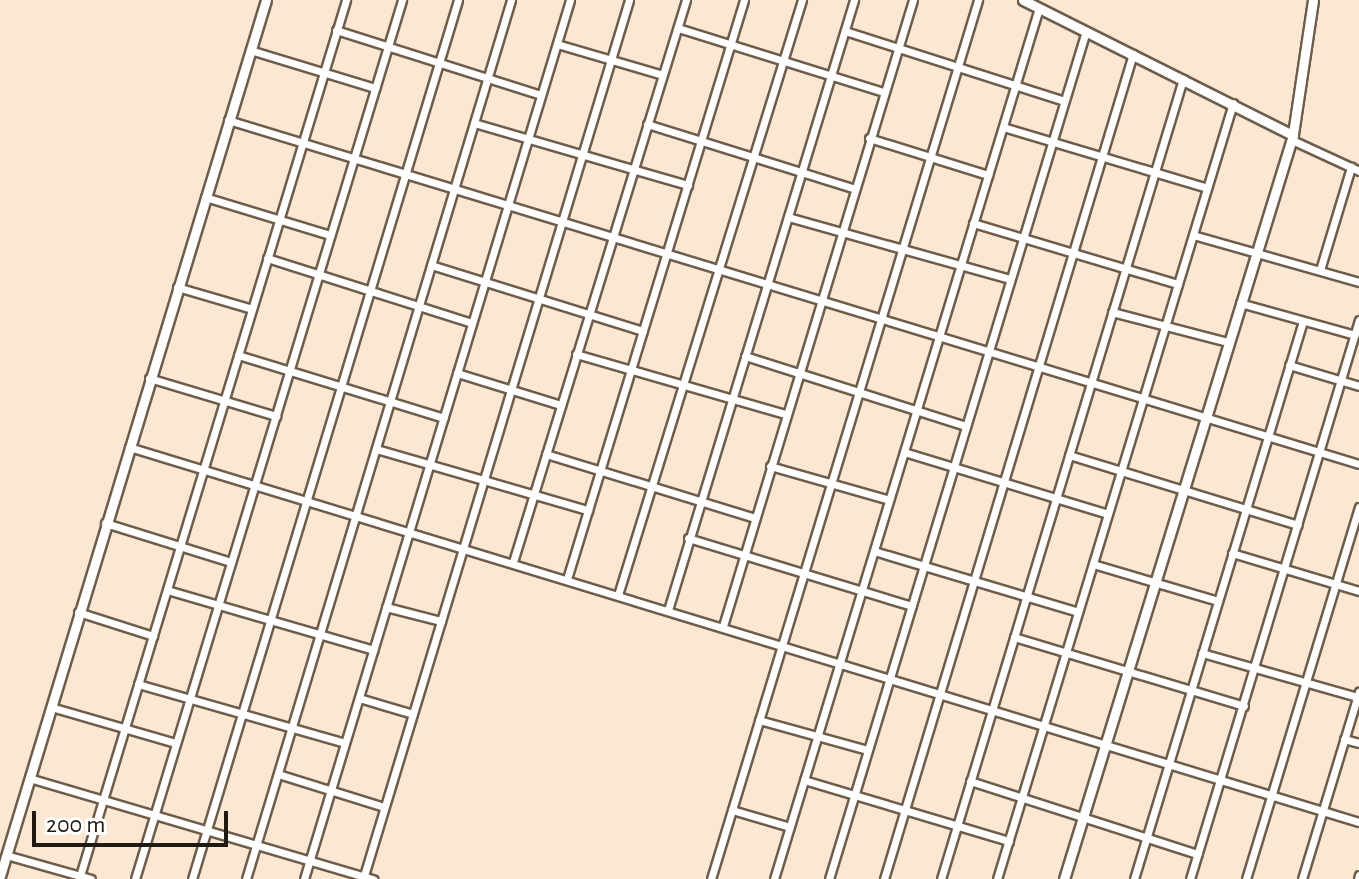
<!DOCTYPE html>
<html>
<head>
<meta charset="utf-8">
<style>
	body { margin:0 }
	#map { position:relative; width:1359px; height:879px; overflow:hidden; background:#fbe7d2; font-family:"Alegreya Sans",sans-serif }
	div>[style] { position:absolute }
	.roads { filter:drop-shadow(2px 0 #6e5d4a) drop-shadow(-2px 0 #6e5d4a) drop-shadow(0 2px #6e5d4a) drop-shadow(0 -2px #6e5d4a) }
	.street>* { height:7px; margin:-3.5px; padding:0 3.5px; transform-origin:3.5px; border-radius:3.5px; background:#fff }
	.secondary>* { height:9px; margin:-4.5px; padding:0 4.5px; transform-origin:4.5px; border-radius:4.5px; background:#fff }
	span { translate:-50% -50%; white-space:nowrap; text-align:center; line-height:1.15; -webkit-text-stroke:6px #fff; paint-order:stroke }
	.scale { position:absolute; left:32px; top:811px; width:196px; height:36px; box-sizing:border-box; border:4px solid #211a12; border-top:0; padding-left:10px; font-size:24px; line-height:28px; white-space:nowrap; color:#211a12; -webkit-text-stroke:6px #fff; paint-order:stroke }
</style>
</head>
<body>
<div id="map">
	<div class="roads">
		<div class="street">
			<i style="left:678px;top:28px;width:216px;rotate:17.3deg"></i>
			<i style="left:336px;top:30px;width:215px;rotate:17.6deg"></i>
			<i style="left:845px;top:31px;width:230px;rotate:17.7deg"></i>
			<i style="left:557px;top:44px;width:110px;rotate:16.3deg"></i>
			<i style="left:250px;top:50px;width:131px;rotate:16.9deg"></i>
			<i style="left:228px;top:120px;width:1182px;rotate:16.92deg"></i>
			<i style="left:474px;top:123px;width:223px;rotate:16.2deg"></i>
			<i style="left:647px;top:124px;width:216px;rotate:17.3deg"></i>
			<i style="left:1003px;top:127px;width:213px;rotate:16.6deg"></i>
			<i style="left:869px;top:138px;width:125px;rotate:17.3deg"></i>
			<i style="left:1292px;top:140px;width:74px;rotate:24.8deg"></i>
			<i style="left:205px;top:197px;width:131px;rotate:16.9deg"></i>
			<i style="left:788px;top:217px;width:230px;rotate:15.6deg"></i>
			<i style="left:973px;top:223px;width:214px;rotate:16.6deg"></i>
			<i style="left:1193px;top:235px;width:173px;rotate:15.8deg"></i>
			<i style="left:267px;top:258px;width:215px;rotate:17.6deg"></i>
			<i style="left:431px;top:265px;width:222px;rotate:17.3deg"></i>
			<i style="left:1320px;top:270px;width:108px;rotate:-73.2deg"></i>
			<i style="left:177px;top:287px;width:78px;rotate:16.3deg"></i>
			<i style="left:1240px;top:303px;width:119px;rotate:15.5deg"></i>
			<i style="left:1112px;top:312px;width:120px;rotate:14.5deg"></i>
			<i style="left:576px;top:354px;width:217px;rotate:16deg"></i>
			<i style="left:238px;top:355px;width:215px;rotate:17deg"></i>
			<i style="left:745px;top:356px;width:232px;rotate:17.6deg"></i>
			<i style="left:1289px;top:365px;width:73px;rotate:16.7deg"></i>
			<i style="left:457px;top:373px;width:109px;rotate:17.1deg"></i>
			<i style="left:149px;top:378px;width:133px;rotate:16.7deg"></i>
			<i style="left:129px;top:447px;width:1286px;rotate:16.96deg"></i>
			<i style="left:376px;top:449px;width:221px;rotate:16.1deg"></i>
			<i style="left:904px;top:452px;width:213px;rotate:16.9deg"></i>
			<i style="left:546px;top:454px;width:219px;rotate:17deg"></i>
			<i style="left:1069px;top:455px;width:239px;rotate:17deg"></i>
			<i style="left:770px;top:466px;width:124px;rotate:15.9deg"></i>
			<i style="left:105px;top:523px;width:132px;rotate:17.2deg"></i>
			<i style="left:688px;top:538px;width:234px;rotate:16.9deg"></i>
			<i style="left:874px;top:551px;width:213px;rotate:16.6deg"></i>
			<i style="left:1232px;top:553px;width:133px;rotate:16.7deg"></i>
			<i style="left:513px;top:562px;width:588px;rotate:-72.89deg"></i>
			<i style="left:1093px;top:564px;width:130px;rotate:16.5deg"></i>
			<i style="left:567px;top:579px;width:605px;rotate:-73deg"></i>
			<i style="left:167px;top:590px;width:215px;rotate:16.2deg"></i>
			<i style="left:618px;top:595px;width:623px;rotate:-72.82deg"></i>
			<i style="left:386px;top:607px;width:57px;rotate:14.3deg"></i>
			<i style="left:668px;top:610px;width:638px;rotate:-73.04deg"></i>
			<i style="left:78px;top:612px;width:79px;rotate:17.7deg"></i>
			<i style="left:723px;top:626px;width:654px;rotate:-73.12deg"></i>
			<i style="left:1014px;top:637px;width:240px;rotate:16.7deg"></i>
			<i style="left:1202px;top:653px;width:161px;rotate:15.8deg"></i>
			<i style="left:138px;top:684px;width:215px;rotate:15.9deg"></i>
			<i style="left:359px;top:698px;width:56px;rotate:16.5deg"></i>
			<i style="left:51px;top:707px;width:130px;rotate:16.1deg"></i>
			<i style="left:759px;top:720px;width:113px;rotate:15.4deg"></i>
			<i style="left:1344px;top:739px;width:16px;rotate:15deg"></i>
			<i style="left:278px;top:774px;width:111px;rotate:17.3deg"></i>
			<i style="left:29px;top:778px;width:359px;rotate:16.4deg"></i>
			<i style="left:804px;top:780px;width:214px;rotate:16.6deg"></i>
			<i style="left:970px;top:781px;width:239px;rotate:17.8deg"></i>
			<i style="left:732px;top:810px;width:60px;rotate:16.3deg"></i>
			<i style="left:6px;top:855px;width:88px;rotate:15.8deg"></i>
			<i style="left:79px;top:879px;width:919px;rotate:-73.1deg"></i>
			<i style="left:135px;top:879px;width:919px;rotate:-73.1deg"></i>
			<i style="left:192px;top:879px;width:918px;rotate:-73.16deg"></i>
			<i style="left:246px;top:879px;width:918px;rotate:-73.22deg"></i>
			<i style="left:304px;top:879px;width:918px;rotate:-73.16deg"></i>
			<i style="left:363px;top:879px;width:918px;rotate:-73.16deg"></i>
			<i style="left:711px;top:879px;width:919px;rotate:-73.1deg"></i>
			<i style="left:774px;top:879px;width:910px;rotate:-73.08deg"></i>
			<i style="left:829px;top:879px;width:886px;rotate:-73.14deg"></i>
			<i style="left:884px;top:879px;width:862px;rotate:-73.21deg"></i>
			<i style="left:941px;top:879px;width:836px;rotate:-73.17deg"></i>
			<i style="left:997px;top:879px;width:811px;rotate:-73.08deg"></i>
			<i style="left:1134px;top:879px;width:583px;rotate:-73.15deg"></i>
			<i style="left:1190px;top:879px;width:584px;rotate:-73.18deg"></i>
			<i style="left:1246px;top:879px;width:389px;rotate:-73.1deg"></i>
			<i style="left:1302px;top:879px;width:196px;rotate:-73.1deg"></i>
			<i style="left:1358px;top:879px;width:4px;rotate:-76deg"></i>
		</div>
		<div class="secondary">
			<i style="left:1023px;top:0;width:302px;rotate:26.6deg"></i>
			<i style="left:1293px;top:135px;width:778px;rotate:107.11deg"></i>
			<i style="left:1293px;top:134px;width:135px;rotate:-81.5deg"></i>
			<i style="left:0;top:876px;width:915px;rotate:-73.11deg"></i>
		</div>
	</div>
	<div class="scale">200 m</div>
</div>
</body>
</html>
